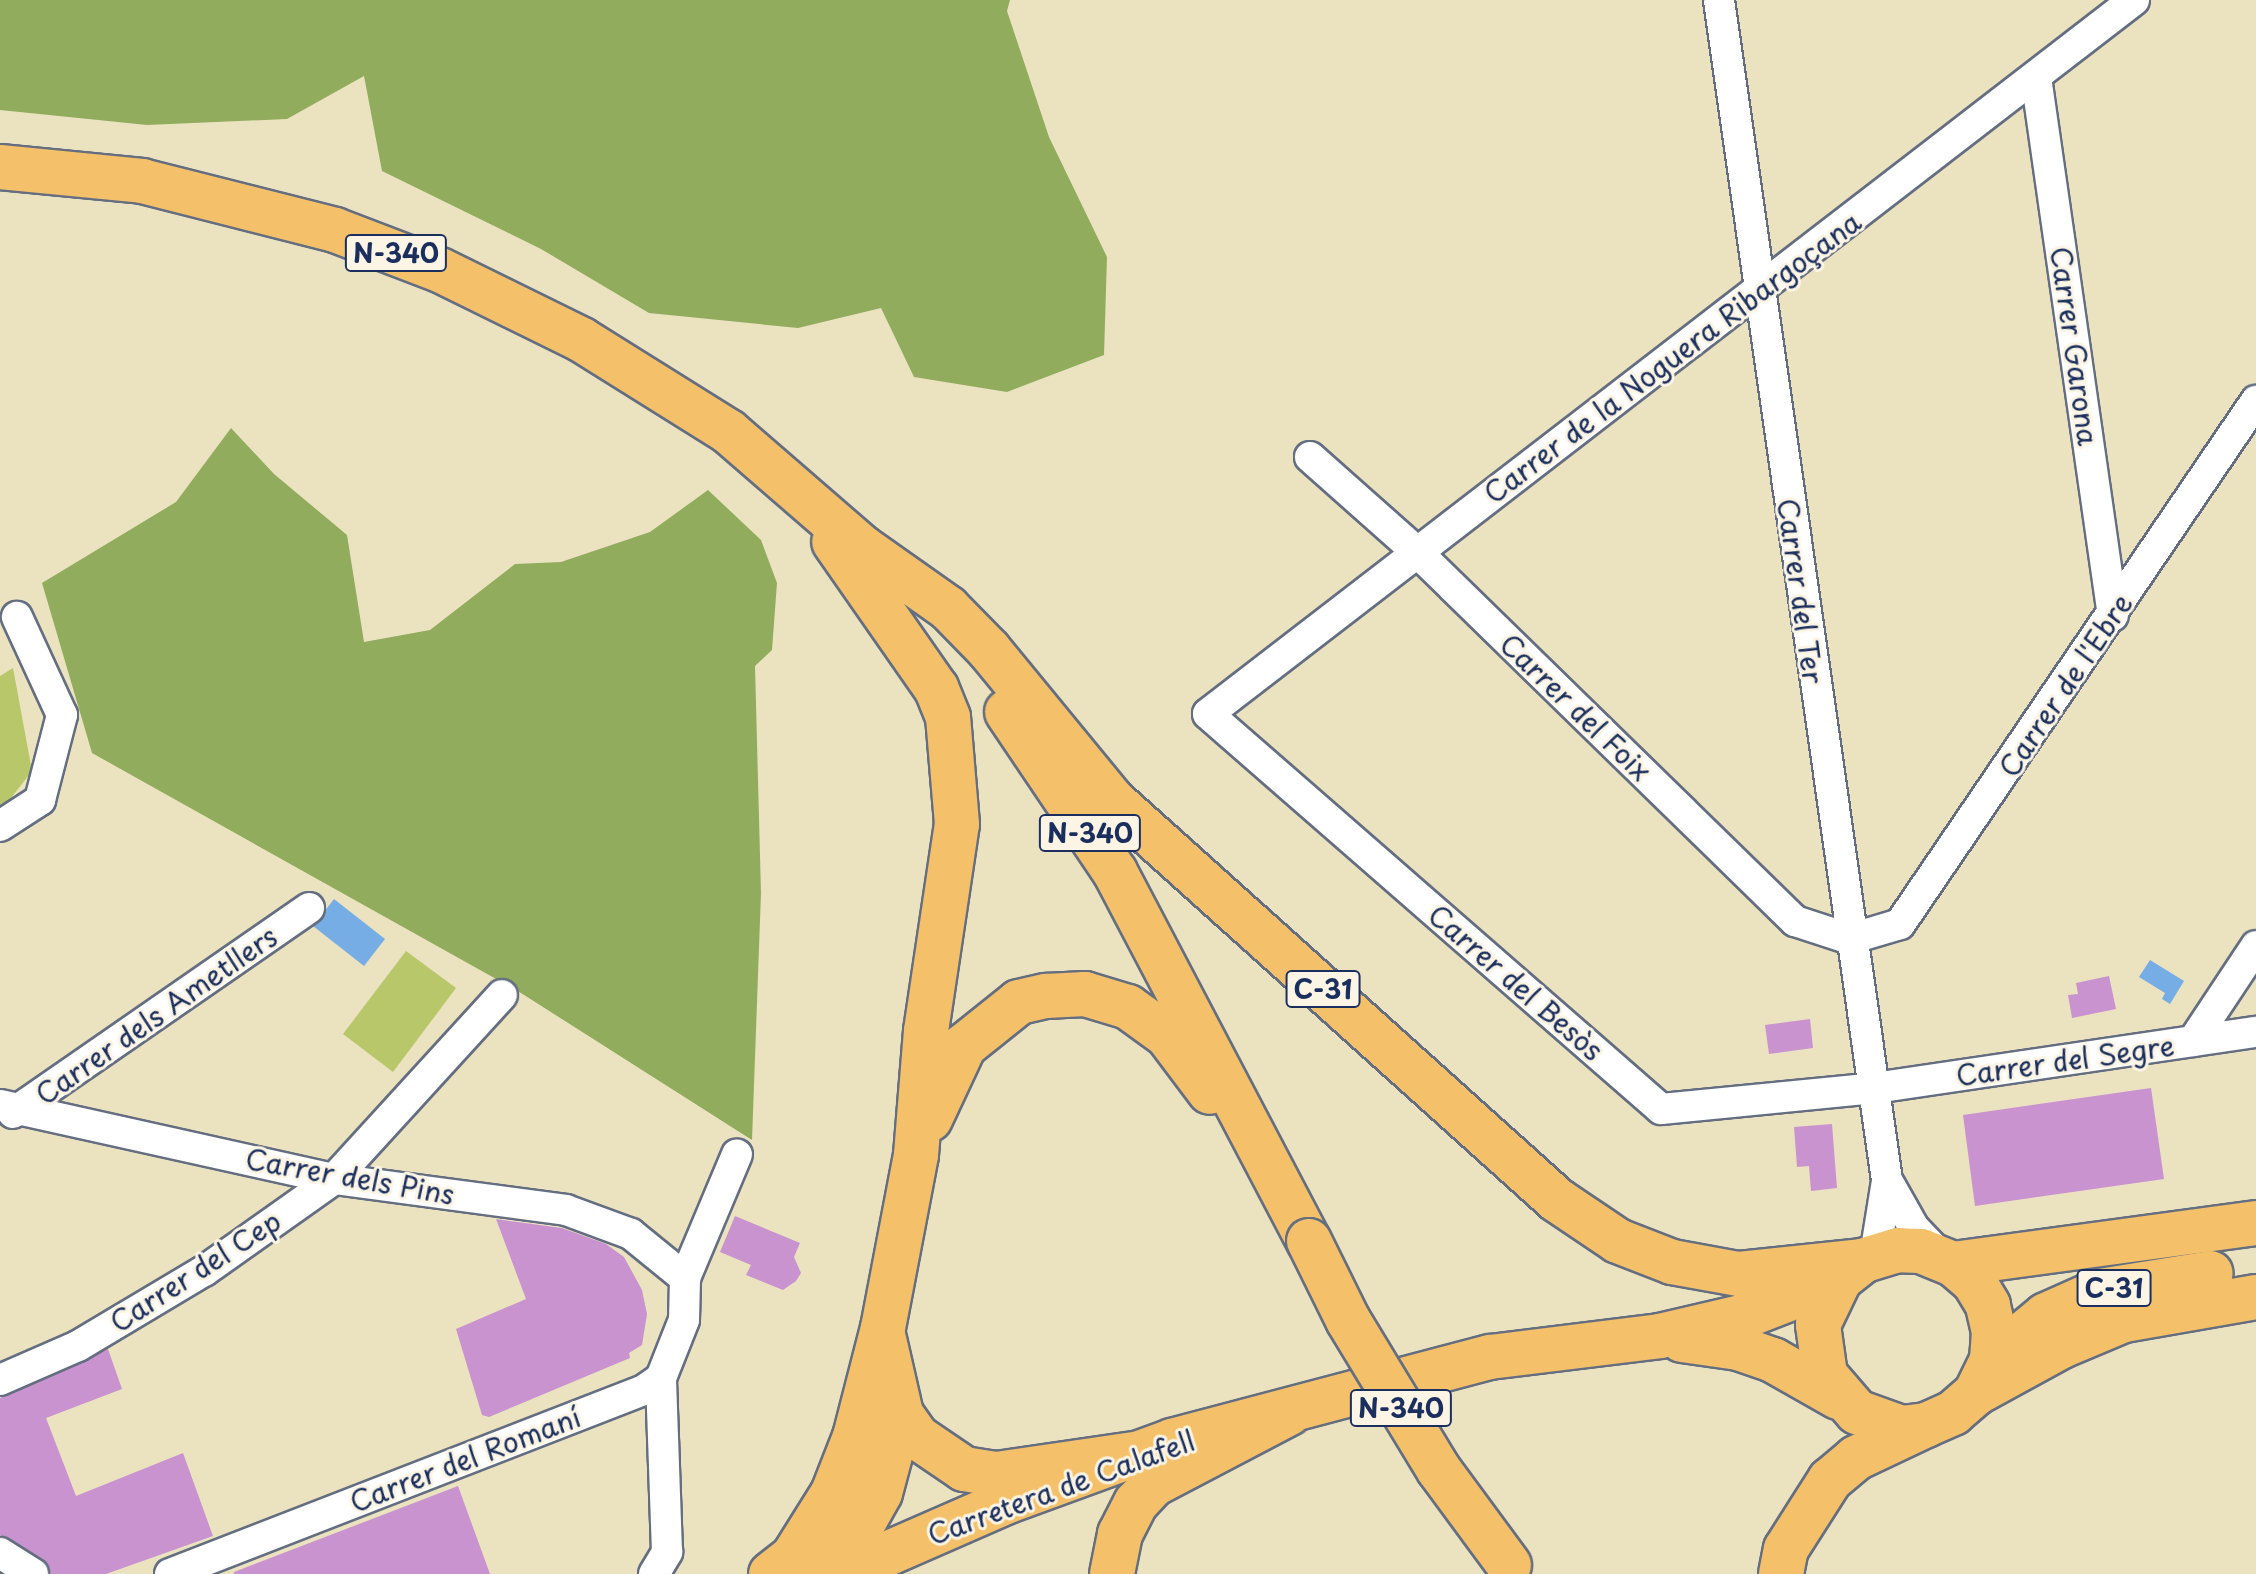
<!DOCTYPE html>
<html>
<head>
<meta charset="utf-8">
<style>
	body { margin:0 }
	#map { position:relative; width:2256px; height:1574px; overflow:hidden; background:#ebe2c0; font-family:"Playpen Sans",sans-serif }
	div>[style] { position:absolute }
	.green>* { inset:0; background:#b8c76a }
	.forest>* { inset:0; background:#92ac5e }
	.water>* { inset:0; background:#75ade4 }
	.building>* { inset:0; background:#c893cf }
	.roads { filter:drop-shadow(2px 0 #646e80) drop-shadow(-2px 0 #646e80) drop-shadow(0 2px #646e80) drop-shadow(0 -2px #646e80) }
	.minor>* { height:30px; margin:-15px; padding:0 15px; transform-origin:15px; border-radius:15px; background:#fff }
	.primary>* { height:44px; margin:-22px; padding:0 22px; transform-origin:22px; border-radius:22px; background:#f4c16a }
	.trunk>* { height:44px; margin:-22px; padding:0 22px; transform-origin:22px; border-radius:22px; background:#f4c16a }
	.bridges { filter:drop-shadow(2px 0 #646e80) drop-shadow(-2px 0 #646e80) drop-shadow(0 2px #646e80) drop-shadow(0 -2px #646e80) }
	.trunk-bridge>* { height:44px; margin:-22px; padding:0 22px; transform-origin:22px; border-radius:22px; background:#f4c16a }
	span { translate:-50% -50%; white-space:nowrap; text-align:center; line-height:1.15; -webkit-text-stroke:6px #fcf5e5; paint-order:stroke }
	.shield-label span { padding:2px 6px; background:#fcf5e5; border:2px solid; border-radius:6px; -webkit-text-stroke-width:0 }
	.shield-label { font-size:26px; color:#1b2f5e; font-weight:700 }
	.street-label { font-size:28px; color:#1b2f5e }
</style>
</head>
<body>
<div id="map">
	<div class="green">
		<i style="clip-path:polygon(13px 668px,32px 771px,0 812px,0 676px)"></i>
		<i style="clip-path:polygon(406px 951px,456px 988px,393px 1072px,343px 1034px)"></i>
	</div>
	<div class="forest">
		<i style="clip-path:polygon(0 0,1010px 0,1007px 11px,1049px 137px,1107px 257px,1104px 355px,1007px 392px,914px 377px,881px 308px,798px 328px,649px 313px,541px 249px,382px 171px,364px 76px,287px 119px,147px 125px,0 110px)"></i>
		<i style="clip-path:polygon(231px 428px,274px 474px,347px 535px,364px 642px,430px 630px,515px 564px,561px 562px,650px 532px,708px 490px,761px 540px,777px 583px,772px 650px,755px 666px,761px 893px,752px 1140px,521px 993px,92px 753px,42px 583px,176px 502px)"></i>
	</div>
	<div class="water">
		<i style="clip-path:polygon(334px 899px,385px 939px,364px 966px,313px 926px)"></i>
		<i style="clip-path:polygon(2150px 960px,2184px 981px,2170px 1004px,2162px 999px,2165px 993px,2139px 977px)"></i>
	</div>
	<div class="building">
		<i style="clip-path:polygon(2109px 976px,2116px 1009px,2072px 1018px,2068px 995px,2078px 994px,2076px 983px)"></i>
		<i style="clip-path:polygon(1810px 1019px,1813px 1048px,1769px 1054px,1765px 1025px)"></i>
		<i style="clip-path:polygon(2151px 1088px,2164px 1179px,1975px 1206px,1963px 1115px)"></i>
		<i style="clip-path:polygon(1832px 1124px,1837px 1188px,1811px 1191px,1809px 1166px,1797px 1167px,1794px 1127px)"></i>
		<i style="clip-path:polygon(735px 1216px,800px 1243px,794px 1257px,801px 1273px,796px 1281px,783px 1290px,746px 1275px,751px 1265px,720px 1252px)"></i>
		<i style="clip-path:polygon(496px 1219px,562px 1228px,606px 1244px,624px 1257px,642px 1290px,647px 1314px,642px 1345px,629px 1353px,630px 1358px,489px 1417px,482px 1415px,456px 1329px,526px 1299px)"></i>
		<i style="clip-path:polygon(108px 1349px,122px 1389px,46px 1418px,76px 1496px,183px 1453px,213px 1536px,106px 1574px,51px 1574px,43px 1559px,0 1535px,0 1398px)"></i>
		<i style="clip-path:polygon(458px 1486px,490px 1574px,234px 1574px,234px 1572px)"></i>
	</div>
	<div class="roads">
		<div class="minor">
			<i style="left:1719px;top:0;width:1193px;rotate:81.9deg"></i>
			<i style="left:1887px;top:1181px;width:75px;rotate:99.2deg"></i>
			<i style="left:2134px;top:0;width:1169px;rotate:142.37deg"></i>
			<i style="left:1208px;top:714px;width:601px;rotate:41.09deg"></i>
			<i style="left:1661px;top:1109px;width:215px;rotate:-5.6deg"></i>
			<i style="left:1875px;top:1088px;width:385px;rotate:-8.4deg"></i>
			<i style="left:2036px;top:77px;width:544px;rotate:81.87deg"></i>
			<i style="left:1310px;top:457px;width:142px;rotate:41.6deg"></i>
			<i style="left:1416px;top:551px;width:530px;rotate:44.31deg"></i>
			<i style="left:1795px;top:921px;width:58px;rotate:18.1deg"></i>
			<i style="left:1850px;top:939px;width:52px;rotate:-16.7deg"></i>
			<i style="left:1900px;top:924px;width:633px;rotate:-55.76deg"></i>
			<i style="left:0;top:826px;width:48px;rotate:-33deg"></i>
			<i style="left:40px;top:800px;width:88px;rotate:-75.5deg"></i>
			<i style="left:62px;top:715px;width:108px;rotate:-114.7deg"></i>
			<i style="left:2193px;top:1041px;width:114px;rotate:-56.4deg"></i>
			<i style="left:0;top:1105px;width:342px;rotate:12.5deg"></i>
			<i style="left:334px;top:1179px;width:234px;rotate:7.6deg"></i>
			<i style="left:566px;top:1210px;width:69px;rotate:20.3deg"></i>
			<i style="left:631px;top:1234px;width:70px;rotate:39.2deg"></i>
			<i style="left:13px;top:1113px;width:360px;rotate:-34.7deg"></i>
			<i style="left:1888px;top:1182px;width:53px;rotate:60.5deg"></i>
			<i style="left:1914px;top:1228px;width:39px;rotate:46deg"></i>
			<i style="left:0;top:1380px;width:85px;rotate:-23.6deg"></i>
			<i style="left:78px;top:1346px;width:147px;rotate:-30.8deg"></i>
			<i style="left:204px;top:1271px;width:159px;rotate:-35.3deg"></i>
			<i style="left:334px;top:1179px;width:249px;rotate:-47.6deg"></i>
			<i style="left:0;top:1553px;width:39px;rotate:32deg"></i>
			<i style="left:170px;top:1574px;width:508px;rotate:-21.22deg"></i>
			<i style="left:644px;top:1390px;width:21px;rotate:-35deg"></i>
			<i style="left:661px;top:1378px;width:62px;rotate:-68.4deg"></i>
			<i style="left:684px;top:1320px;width:42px;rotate:-88.6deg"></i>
			<i style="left:685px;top:1278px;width:134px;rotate:-67.2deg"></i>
			<i style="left:654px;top:1574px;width:26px;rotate:-59deg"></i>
			<i style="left:667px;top:1552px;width:174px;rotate:-92deg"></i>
		</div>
		<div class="primary">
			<i style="left:1953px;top:1264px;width:306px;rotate:-7.7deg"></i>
			<i style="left:1682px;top:1340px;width:57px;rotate:8.1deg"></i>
			<i style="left:1738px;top:1348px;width:37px;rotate:19deg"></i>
			<i style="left:1773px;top:1360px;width:75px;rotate:29.6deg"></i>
			<i style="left:1992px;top:1360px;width:70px;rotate:-39.8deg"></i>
			<i style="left:2046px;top:1315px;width:59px;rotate:-24deg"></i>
			<i style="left:2100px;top:1291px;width:112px;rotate:-9.2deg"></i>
			<i style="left:1976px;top:1393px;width:37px;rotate:-64deg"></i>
			<i style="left:1992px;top:1360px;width:28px;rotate:-86deg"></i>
			<i style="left:1994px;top:1332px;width:28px;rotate:-103deg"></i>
			<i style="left:1988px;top:1305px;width:27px;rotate:-121deg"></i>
			<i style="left:1974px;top:1282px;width:28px;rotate:-139deg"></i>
			<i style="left:1953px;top:1264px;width:35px;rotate:-158deg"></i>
			<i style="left:1921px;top:1251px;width:23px;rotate:-178deg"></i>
			<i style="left:1898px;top:1250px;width:37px;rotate:163deg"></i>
			<i style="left:1863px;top:1261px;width:29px;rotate:142deg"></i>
			<i style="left:1840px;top:1279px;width:51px;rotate:115.6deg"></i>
			<i style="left:1818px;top:1325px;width:50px;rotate:82deg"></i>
			<i style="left:1825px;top:1375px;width:49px;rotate:49.1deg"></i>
			<i style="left:1857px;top:1412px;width:48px;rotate:19.6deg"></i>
			<i style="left:1902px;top:1428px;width:24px;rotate:-7deg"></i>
			<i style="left:1926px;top:1425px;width:30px;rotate:-24deg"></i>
			<i style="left:1953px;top:1413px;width:30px;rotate:-41deg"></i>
			<i style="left:1976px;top:1393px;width:98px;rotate:-28.7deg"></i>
			<i style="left:2062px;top:1346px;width:67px;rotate:-22.8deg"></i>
			<i style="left:2124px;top:1320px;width:134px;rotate:-9.9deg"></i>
			<i style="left:841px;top:1574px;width:182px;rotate:-23.6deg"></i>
			<i style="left:1008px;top:1501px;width:175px;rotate:-20.1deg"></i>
			<i style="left:1172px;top:1441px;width:329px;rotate:-14.8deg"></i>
			<i style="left:1490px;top:1357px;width:171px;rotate:-7deg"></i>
			<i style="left:1660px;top:1336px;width:87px;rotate:-13.2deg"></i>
			<i style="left:1745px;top:1316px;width:102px;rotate:-21.3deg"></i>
		</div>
		<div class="trunk">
			<i style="left:0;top:167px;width:143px;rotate:5.6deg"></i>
			<i style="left:142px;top:181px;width:199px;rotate:14.2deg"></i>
			<i style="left:335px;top:230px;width:112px;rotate:20.9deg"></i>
			<i style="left:440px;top:270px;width:158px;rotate:26.2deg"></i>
			<i style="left:582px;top:340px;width:173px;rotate:32deg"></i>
			<i style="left:729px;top:432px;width:177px;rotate:40.9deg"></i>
			<i style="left:863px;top:548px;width:104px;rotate:35.2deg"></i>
			<i style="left:948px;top:608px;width:59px;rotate:45.7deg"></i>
			<i style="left:989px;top:650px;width:194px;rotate:50.6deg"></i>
			<i style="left:1112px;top:800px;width:598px;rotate:41.95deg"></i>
			<i style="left:1557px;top:1200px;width:73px;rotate:33.9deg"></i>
			<i style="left:1618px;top:1241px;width:58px;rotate:21.3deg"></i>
			<i style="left:1672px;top:1262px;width:68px;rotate:10.2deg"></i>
			<i style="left:1739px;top:1274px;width:125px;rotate:-6deg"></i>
			<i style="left:1007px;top:712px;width:193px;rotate:56deg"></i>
			<i style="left:1115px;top:872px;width:417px;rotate:62.3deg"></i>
			<i style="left:930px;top:1119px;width:81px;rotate:-65deg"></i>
			<i style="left:964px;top:1046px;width:70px;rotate:-38.7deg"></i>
			<i style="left:1019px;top:1002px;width:28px;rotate:-13deg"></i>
			<i style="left:1046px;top:996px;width:39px;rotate:-3deg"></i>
			<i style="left:1085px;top:994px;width:45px;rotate:16.8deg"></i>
			<i style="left:1128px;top:1007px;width:48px;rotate:35.7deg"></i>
			<i style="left:1167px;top:1035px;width:71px;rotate:53deg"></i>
			<i style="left:884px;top:1339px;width:77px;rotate:77.2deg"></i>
			<i style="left:901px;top:1414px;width:28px;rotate:55deg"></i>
			<i style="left:917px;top:1437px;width:57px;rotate:34.2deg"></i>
			<i style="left:964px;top:1469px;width:32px;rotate:9deg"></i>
			<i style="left:996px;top:1474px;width:138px;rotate:-8.3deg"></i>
			<i style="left:771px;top:1574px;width:28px;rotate:-38deg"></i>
			<i style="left:793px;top:1557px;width:75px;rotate:-58deg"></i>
			<i style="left:833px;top:1493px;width:60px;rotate:-68.6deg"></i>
			<i style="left:855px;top:1437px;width:113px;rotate:-75.6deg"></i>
			<i style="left:883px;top:1328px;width:176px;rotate:-79.2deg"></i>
			<i style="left:916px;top:1155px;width:124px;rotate:-85.4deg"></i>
			<i style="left:926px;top:1031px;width:209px;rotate:-81.5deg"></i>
			<i style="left:957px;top:824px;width:107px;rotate:-94.8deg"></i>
			<i style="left:948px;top:717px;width:31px;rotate:-112deg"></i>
			<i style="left:936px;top:688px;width:178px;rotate:-124.9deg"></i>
			<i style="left:822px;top:1574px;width:43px;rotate:-45.9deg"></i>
			<i style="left:852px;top:1543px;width:57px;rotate:-60.8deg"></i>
			<i style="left:880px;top:1493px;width:82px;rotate:-75.1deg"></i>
			<i style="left:1112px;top:1574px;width:41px;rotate:-78.7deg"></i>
			<i style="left:1120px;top:1534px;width:35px;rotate:-63deg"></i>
			<i style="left:1136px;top:1503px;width:26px;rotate:-47deg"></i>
			<i style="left:1154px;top:1484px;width:153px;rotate:-27.7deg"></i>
			<i style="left:1781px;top:1574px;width:25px;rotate:-79deg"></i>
			<i style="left:1786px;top:1549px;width:82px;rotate:-57.5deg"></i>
			<i style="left:1830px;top:1480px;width:34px;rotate:-40deg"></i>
			<i style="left:1856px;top:1458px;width:77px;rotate:-25.2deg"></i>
		</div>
	</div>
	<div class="bridges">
		<div class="trunk-bridge">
			<i style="left:1309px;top:1241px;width:88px;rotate:63.7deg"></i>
			<i style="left:1348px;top:1320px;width:175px;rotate:58.8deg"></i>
			<i style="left:1439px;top:1470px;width:118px;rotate:53.6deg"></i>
		</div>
	</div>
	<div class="shield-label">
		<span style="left:396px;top:253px">N-340</span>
		<span style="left:1090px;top:833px">N-340</span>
		<span style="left:1323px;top:989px">C-31</span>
		<span style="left:2114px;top:1288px">C-31</span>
		<span style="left:1401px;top:1408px">N-340</span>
	</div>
	<div class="street-label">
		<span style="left:2075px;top:346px;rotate:82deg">Carrer Garona</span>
		<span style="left:1672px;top:357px;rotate:-37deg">Carrer de la Noguera Ribargoçana</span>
		<span style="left:1801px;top:591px;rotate:82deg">Carrer del Ter</span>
		<span style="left:2065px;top:685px;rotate:-56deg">Carrer de l'Ebre</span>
		<span style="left:1576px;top:707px;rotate:44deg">Carrer del Foix</span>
		<span style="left:1516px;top:982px;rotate:41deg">Carrer del Besòs</span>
		<span style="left:156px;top:1015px;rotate:-35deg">Carrer dels Ametllers</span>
		<span style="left:2065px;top:1060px;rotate:-8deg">Carrer del Segre</span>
		<span style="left:350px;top:1176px;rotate:10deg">Carrer dels Pins</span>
		<span style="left:195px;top:1271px;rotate:-33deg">Carrer del Cep</span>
		<span style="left:465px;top:1459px;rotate:-21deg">Carrer del Romaní</span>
		<span style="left:1061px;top:1487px;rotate:-20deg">Carretera de Calafell</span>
	</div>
</div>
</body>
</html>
